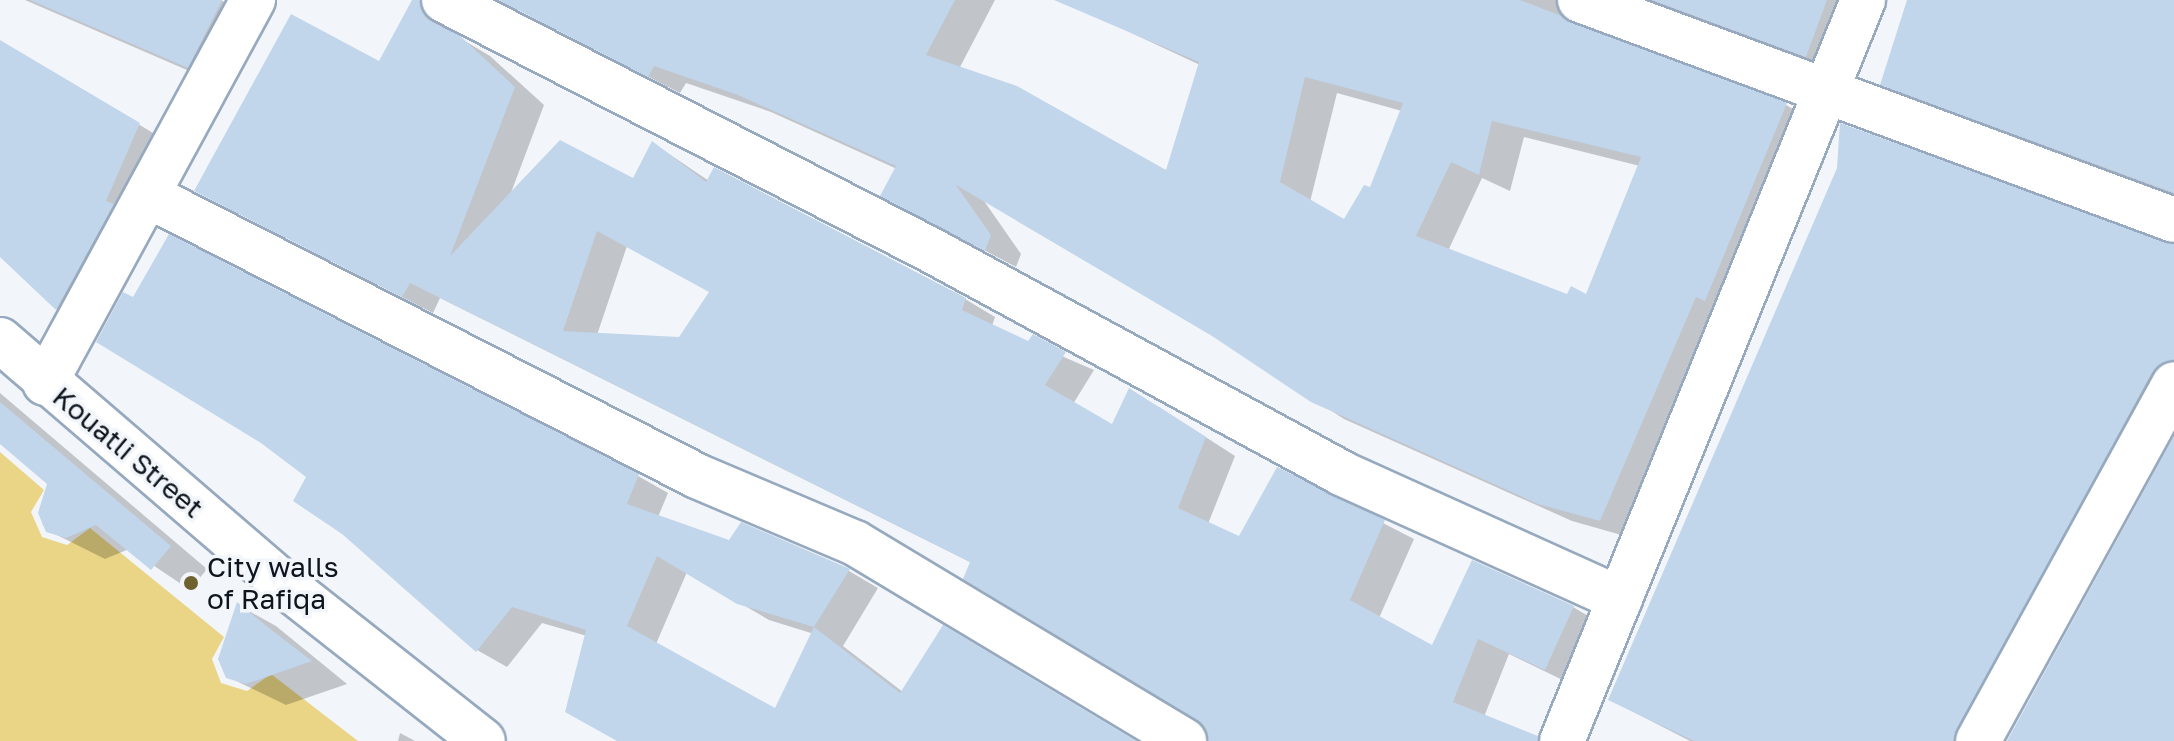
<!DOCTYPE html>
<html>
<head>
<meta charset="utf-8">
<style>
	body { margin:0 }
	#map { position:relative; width:2174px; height:741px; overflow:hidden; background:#f2f6fb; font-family:"Golos Text",sans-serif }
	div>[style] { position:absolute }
	.green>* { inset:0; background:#e9d585 }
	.shadow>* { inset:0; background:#0003 }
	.building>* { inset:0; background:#c1d5eb }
	.roads { filter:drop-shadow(2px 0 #96a9be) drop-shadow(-2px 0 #96a9be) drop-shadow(0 2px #96a9be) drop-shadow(0 -2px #96a9be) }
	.minor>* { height:44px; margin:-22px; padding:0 22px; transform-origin:22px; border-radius:22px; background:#fff }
	.dots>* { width:22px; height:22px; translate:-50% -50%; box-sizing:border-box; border:4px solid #f2f6fb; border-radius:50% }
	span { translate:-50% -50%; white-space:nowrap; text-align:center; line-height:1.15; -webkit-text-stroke:7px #f2f6fb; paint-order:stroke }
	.street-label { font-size:28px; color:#0e151d }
	.poi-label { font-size:28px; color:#0e151d }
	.left { translate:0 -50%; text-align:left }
</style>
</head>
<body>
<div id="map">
	<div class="green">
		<i style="clip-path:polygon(0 452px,44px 490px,31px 512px,42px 537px,67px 545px,90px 528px,224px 637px,212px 659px,221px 683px,247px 691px,271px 674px,358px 741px,0 741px)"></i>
	</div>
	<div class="shadow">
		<i style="clip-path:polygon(25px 0,221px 0,251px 17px,217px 83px)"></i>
		<i style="clip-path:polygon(evenodd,415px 0,445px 15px,453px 34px,490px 56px,544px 105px,509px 198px,634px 180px,653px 143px,709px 181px,965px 299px,995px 317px,992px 326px,1094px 370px,1073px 404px,1113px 427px,1159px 407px,1235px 456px,1208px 524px,1240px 538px,1278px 469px,1414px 539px,1379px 618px,1433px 648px,1573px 607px,1602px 624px,1575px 686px,1509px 654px,1484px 717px,1536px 741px,1211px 741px,1199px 719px,972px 563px,440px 298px,433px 313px,226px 207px,380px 64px,415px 0,627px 246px,711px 292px,680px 339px,597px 335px,627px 246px)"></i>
		<i style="clip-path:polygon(evenodd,499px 0,995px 0,959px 69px,1168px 173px,1200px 65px,1095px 16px,1100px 0,1598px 0,1594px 34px,1786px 105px,1817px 123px,1632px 538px,1572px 521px,1344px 419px,1214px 335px,982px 198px,1021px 254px,1016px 267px,914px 213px,897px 169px,771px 112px,686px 83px,680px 93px,499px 0,1337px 93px,1402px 111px,1371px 189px,1345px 222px,1310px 202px,1337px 93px,499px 0,1524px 137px,1640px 166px,1587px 297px,1568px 296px,1448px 251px,1482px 178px,1510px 191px,1524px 137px)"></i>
		<i style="clip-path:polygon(1639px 0,1863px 0,1837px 73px)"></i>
		<i style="clip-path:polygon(1909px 0,2174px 0,2174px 199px,1920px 105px,1883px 84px)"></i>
		<i style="clip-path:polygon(0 42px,170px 143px,88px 326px,57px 309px,0 250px)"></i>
		<i style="clip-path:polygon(2174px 244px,2174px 422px,1999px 741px,1690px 741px,1610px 700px)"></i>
		<i style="clip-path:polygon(0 393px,207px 569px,190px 590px,129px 549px,105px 559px,47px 530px,42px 523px,49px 483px,0 441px)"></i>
		<i style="clip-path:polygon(evenodd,638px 476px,668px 493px,658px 517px,730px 542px,849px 571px,878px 588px,843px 646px,903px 692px,1133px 741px,620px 741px,587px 636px,542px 623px,507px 667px,477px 650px,343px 533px,638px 476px,687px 572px,769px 620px,814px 634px,776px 711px,656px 644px,687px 572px)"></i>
		<i style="clip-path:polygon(238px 605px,276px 626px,347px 684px,286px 705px,228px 677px)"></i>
		<i style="clip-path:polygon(400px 733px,415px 741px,398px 741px)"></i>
	</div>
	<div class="building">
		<i style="clip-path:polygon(30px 0,222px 0,188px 68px)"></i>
		<i style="clip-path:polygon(evenodd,412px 0,419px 0,432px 22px,460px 36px,515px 87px,450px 256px,560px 140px,633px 178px,652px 141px,706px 182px,714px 167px,966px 298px,962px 310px,1028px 341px,1033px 334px,1066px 352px,1045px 385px,1112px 424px,1129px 388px,1206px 437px,1178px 508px,1239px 536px,1277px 467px,1385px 520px,1350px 600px,1432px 645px,1472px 560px,1574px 606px,1545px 670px,1478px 639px,1453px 702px,1538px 736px,1538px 741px,1209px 741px,1197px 720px,963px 579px,970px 562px,410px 283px,402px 297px,194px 191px,291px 14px,379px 61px,412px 0,597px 231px,709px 292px,679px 337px,563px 331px,597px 231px)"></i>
		<i style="clip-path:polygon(evenodd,499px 0,955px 0,926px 55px,1017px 86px,1166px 170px,1199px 62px,1054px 0,1520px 0,1787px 103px,1705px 301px,1696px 297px,1600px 521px,1538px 504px,1311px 402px,1212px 336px,956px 185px,991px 235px,985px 251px,880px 196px,896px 166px,738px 95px,654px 66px,648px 77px,499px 0,1305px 77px,1403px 103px,1370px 187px,1364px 185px,1344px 219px,1280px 182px,1305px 77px,499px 0,1492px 121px,1641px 157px,1586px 294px,1571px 286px,1567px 294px,1416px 236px,1451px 162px,1479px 175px,1492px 121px)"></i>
		<i style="clip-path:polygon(1652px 0,1827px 0,1806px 57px)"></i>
		<i style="clip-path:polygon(1907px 0,2174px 0,2174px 193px,1880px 85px)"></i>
		<i style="clip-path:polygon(0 40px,140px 123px,106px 201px,114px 204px,56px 310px,0 257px)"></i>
		<i style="clip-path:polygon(1840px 123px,2174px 244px,2174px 359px,2152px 372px,1953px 741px,1694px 741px,1608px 700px,1837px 168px)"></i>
		<i style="clip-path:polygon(evenodd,169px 234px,639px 474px,627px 504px,729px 540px,741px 522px,850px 569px,814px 627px,900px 693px,943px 625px,1136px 741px,617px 741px,565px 712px,586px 630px,512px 607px,476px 652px,342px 534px,293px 501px,306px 477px,261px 443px,96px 342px,123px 292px,133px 297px,169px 234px,657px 556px,737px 604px,814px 627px,775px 708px,627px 626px,657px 556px)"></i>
		<i style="clip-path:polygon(0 402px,171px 546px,151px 570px,96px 525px,66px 538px,46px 532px,38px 513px,47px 484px,0 444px)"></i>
		<i style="clip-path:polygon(2174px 436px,2174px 741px,2007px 741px)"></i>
		<i style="clip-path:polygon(237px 602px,269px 628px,312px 661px,246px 684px,226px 678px,218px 659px)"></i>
	</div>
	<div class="roads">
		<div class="minor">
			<i style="left:444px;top:0;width:545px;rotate:27.18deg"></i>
			<i style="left:929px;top:249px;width:469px;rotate:28.5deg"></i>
			<i style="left:1341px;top:473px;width:306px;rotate:24.3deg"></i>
			<i style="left:1580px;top:0;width:633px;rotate:20.32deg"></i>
			<i style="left:149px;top:196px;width:615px;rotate:27.06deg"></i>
			<i style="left:697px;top:476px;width:172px;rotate:23deg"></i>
			<i style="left:855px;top:543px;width:384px;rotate:31deg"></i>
			<i style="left:0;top:340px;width:384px;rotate:40.7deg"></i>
			<i style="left:291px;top:590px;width:244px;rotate:38.2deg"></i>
			<i style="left:45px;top:383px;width:436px;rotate:-61.5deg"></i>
			<i style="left:1562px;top:741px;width:800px;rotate:-67.89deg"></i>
			<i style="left:1978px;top:741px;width:407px;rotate:-61.2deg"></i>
		</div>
	</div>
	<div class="dots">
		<i style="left:191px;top:583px;background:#6e622f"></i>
	</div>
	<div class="street-label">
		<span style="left:128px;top:452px;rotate:40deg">Kouatli Street</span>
	</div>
	<div class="poi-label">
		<span class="left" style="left:207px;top:583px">City walls<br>of Rafiqa</span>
	</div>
</div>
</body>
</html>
